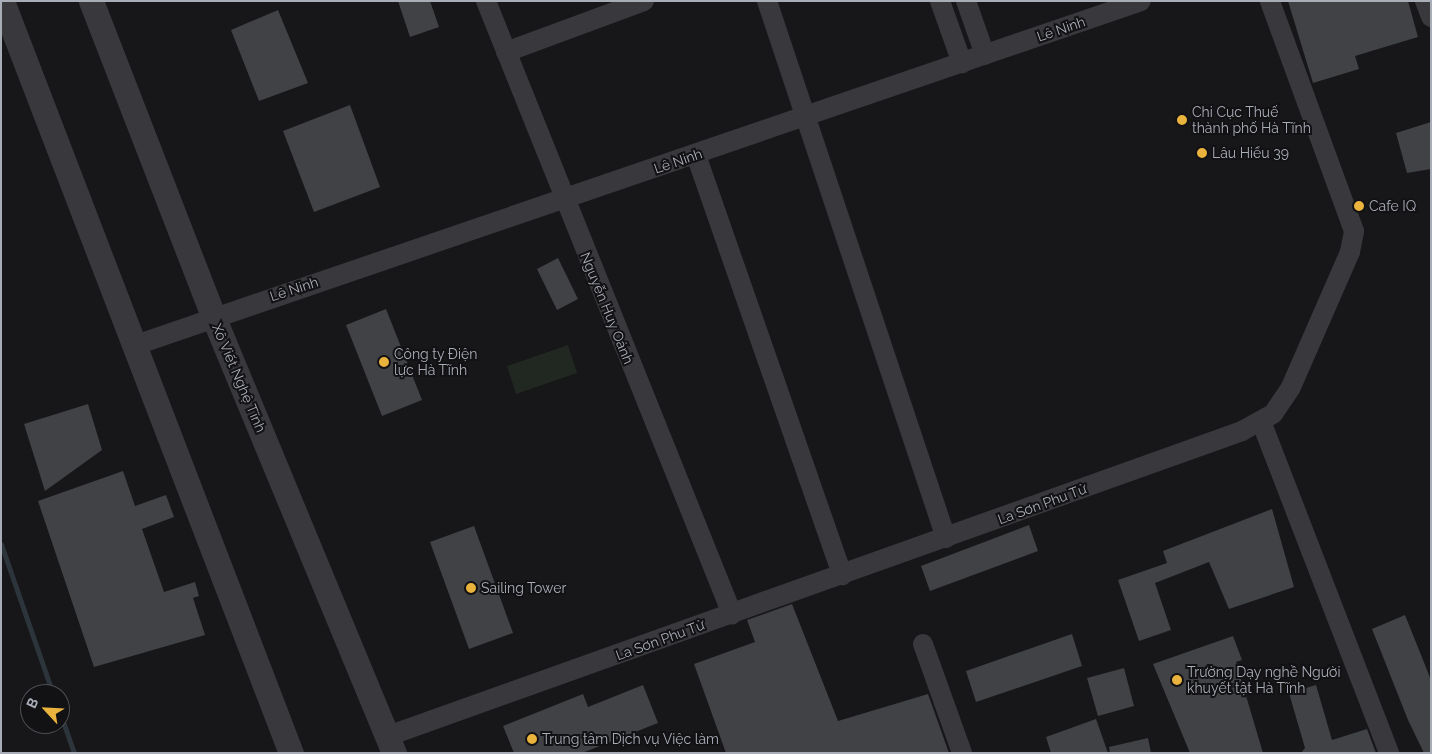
<!DOCTYPE html>
<html>
<head>
<meta charset="utf-8">
<style>
	body { margin:0 }
	#map { position:relative; width:1432px; height:754px; overflow:hidden; background:#171618; font-family:Raleway,sans-serif }
	div>[style] { position:absolute }
	.green>* { inset:0; background:#212822 }
	.stream>* { height:5px; margin:-2.5px; padding:0 2.5px; transform-origin:2.5px; border-radius:2.5px; background:#2d353c }
	.building>* { inset:0; background:#414245 }
	.minor>* { height:20px; margin:-10px; padding:0 10px; transform-origin:10px; border-radius:10px; background:#38383d }
	.tertiary>* { height:25px; margin:-12.5px; padding:0 12.5px; transform-origin:12.5px; border-radius:12.5px; background:#38383d }
	.dots>* { width:14px; height:14px; translate:-50% -50%; box-sizing:border-box; border:2px solid #121113; border-radius:50% }
	span { translate:-50% -50%; white-space:nowrap; text-align:center; line-height:1.15; -webkit-text-stroke:4px #121113; paint-order:stroke }
	.street-label { font-size:14px; color:#a9adb8 }
	.poi-label { font-size:14px; color:#a9adb8 }
	.left { translate:0 -50%; text-align:left }
	.frame { position:absolute; inset:0; border:2px solid #a9adb8; pointer-events:none }
	.north { position:absolute; left:20px; top:684px; width:50px; height:50px; box-sizing:border-box; background:#121113; border:1px solid #4e4f55; border-radius:50%; rotate:295deg; font-size:14px; font-weight:700; line-height:20px; text-align:center; color:#a9adb8 }
	.north::after { content:''; display:block; margin:auto; width:18px; height:22px; background:#eab33d; clip-path:polygon(50% 0,100% 100%,50% 72%,0 100%) }
</style>
</head>
<body>
<div id="map">
	<div class="green">
		<i style="clip-path:polygon(568px 345px,577px 373px,516px 394px,507px 366px)"></i>
	</div>
	<div class="stream">
		<i style="left:1px;top:544px;width:159px;rotate:70.9deg"></i>
		<i style="left:60px;top:713px;width:42px;rotate:70.7deg"></i>
	</div>
	<div class="building">
		<i style="clip-path:polygon(398px 1px,430px 1px,439px 27px,410px 37px)"></i>
		<i style="clip-path:polygon(1288px 1px,1408px 1px,1418px 37px,1355px 56px,1359px 69px,1313px 83px)"></i>
		<i style="clip-path:polygon(278px 10px,308px 83px,259px 101px,231px 30px)"></i>
		<i style="clip-path:polygon(350px 105px,380px 187px,314px 212px,283px 131px)"></i>
		<i style="clip-path:polygon(1431px 122px,1431px 169px,1407px 173px,1396px 133px)"></i>
		<i style="clip-path:polygon(558px 258px,578px 299px,557px 310px,537px 269px)"></i>
		<i style="clip-path:polygon(386px 309px,422px 400px,382px 416px,346px 325px)"></i>
		<i style="clip-path:polygon(88px 404px,102px 450px,45px 491px,24px 424px)"></i>
		<i style="clip-path:polygon(123px 471px,135px 506px,166px 495px,174px 517px,142px 529px,164px 592px,195px 582px,199px 596px,193px 598px,205px 635px,94px 667px,38px 501px)"></i>
		<i style="clip-path:polygon(1272px 509px,1294px 587px,1229px 609px,1209px 562px,1155px 583px,1171px 630px,1139px 641px,1118px 580px,1167px 563px,1163px 551px)"></i>
		<i style="clip-path:polygon(1029px 525px,1038px 551px,930px 591px,921px 566px)"></i>
		<i style="clip-path:polygon(474px 526px,513px 633px,469px 649px,430px 542px)"></i>
		<i style="clip-path:polygon(792px 604px,838px 721px,928px 694px,949px 753px,726px 753px,694px 664px,755px 642px,747px 620px)"></i>
		<i style="clip-path:polygon(1405px 615px,1431px 680px,1431px 753px,1424px 753px,1408px 720px,1372px 629px)"></i>
		<i style="clip-path:polygon(1072px 634px,1082px 666px,976px 702px,966px 671px)"></i>
		<i style="clip-path:polygon(1233px 636px,1242px 660px,1236px 662px,1263px 753px,1190px 753px,1153px 664px)"></i>
		<i style="clip-path:polygon(1124px 668px,1134px 706px,1098px 716px,1087px 678px)"></i>
		<i style="clip-path:polygon(643px 685px,658px 723px,582px 753px,514px 753px,503px 726px,583px 694px,588px 707px)"></i>
		<i style="clip-path:polygon(1316px 685px,1332px 740px,1367px 729px,1376px 753px,1301px 753px,1305px 748px,1289px 693px)"></i>
		<i style="clip-path:polygon(1096px 719px,1108px 753px,1051px 753px,1046px 737px)"></i>
		<i style="clip-path:polygon(1148px 738px,1151px 753px,1110px 753px,1109px 747px)"></i>
	</div>
	<div class="minor">
		<i style="left:486px;top:1px;width:661px;rotate:68.13deg"></i>
		<i style="left:767px;top:1px;width:566px;rotate:71.57deg"></i>
		<i style="left:940px;top:1px;width:66px;rotate:70.5deg"></i>
		<i style="left:966px;top:1px;width:57px;rotate:70.6deg"></i>
		<i style="left:1425px;top:1px;width:17px;rotate:69deg"></i>
		<i style="left:506px;top:52px;width:147px;rotate:-20.3deg"></i>
		<i style="left:696px;top:155px;width:445px;rotate:70.8deg"></i>
		<i style="left:133px;top:346px;width:1065px;rotate:-18.89deg"></i>
		<i style="left:1261px;top:421px;width:356px;rotate:68.9deg"></i>
		<i style="left:923px;top:644px;width:116px;rotate:70.3deg"></i>
		<i style="left:388px;top:736px;width:907px;rotate:-19.65deg"></i>
		<i style="left:1242px;top:431px;width:35px;rotate:-29deg"></i>
		<i style="left:1273px;top:414px;width:32px;rotate:-56deg"></i>
		<i style="left:1291px;top:387px;width:147px;rotate:-66.4deg"></i>
		<i style="left:1350px;top:252px;width:21px;rotate:-79deg"></i>
		<i style="left:1354px;top:231px;width:245px;rotate:-110.1deg"></i>
	</div>
	<div class="tertiary">
		<i style="left:2px;top:1px;width:806px;rotate:68.98deg"></i>
		<i style="left:91px;top:1px;width:338px;rotate:68.8deg"></i>
		<i style="left:213px;top:316px;width:473px;rotate:67.5deg"></i>
	</div>
	<div class="dots">
		<i style="left:1182px;top:120px;background:#eab33d"></i>
		<i style="left:1202px;top:153px;background:#eab33d"></i>
		<i style="left:1359px;top:206px;background:#eab33d"></i>
		<i style="left:384px;top:362px;background:#eab33d"></i>
		<i style="left:471px;top:588px;background:#eab33d"></i>
		<i style="left:1177px;top:680px;background:#eab33d"></i>
		<i style="left:532px;top:739px;background:#eab33d"></i>
	</div>
	<div class="street-label">
		<span style="left:1061px;top:29px;rotate:-19deg">Lê Ninh</span>
		<span style="left:678px;top:161px;rotate:-19deg">Lê Ninh</span>
		<span style="left:294px;top:289px;rotate:-18deg">Lê Ninh</span>
		<span style="left:607px;top:308px;rotate:68deg">Nguyễn Huy Oánh</span>
		<span style="left:239px;top:378px;rotate:67deg">Xô Viết Nghệ Tĩnh</span>
		<span style="left:1042px;top:504px;rotate:-20deg">La Sơn Phu Tử</span>
		<span style="left:660px;top:640px;rotate:-20deg">La Sơn Phu Tử</span>
	</div>
	<div class="poi-label">
		<span class="left" style="left:1192px;top:120px">Chi Cục Thuế<br>thành phố Hà Tĩnh</span>
		<span class="left" style="left:1212px;top:153px">Lâu Hiểu 39</span>
		<span class="left" style="left:1369px;top:206px">Cafe IQ</span>
		<span class="left" style="left:394px;top:362px">Công ty Điện<br>lực Hà Tĩnh</span>
		<span class="left" style="left:481px;top:588px">Sailing Tower</span>
		<span class="left" style="left:1187px;top:680px">Trường Dạy nghề Người<br>khuyết tật Hà Tĩnh</span>
		<span class="left" style="left:542px;top:739px">Trung tâm Dịch vụ Việc làm</span>
	</div>
	<div class="frame"></div>
	<div class="north">B</div>
</div>
</body>
</html>
